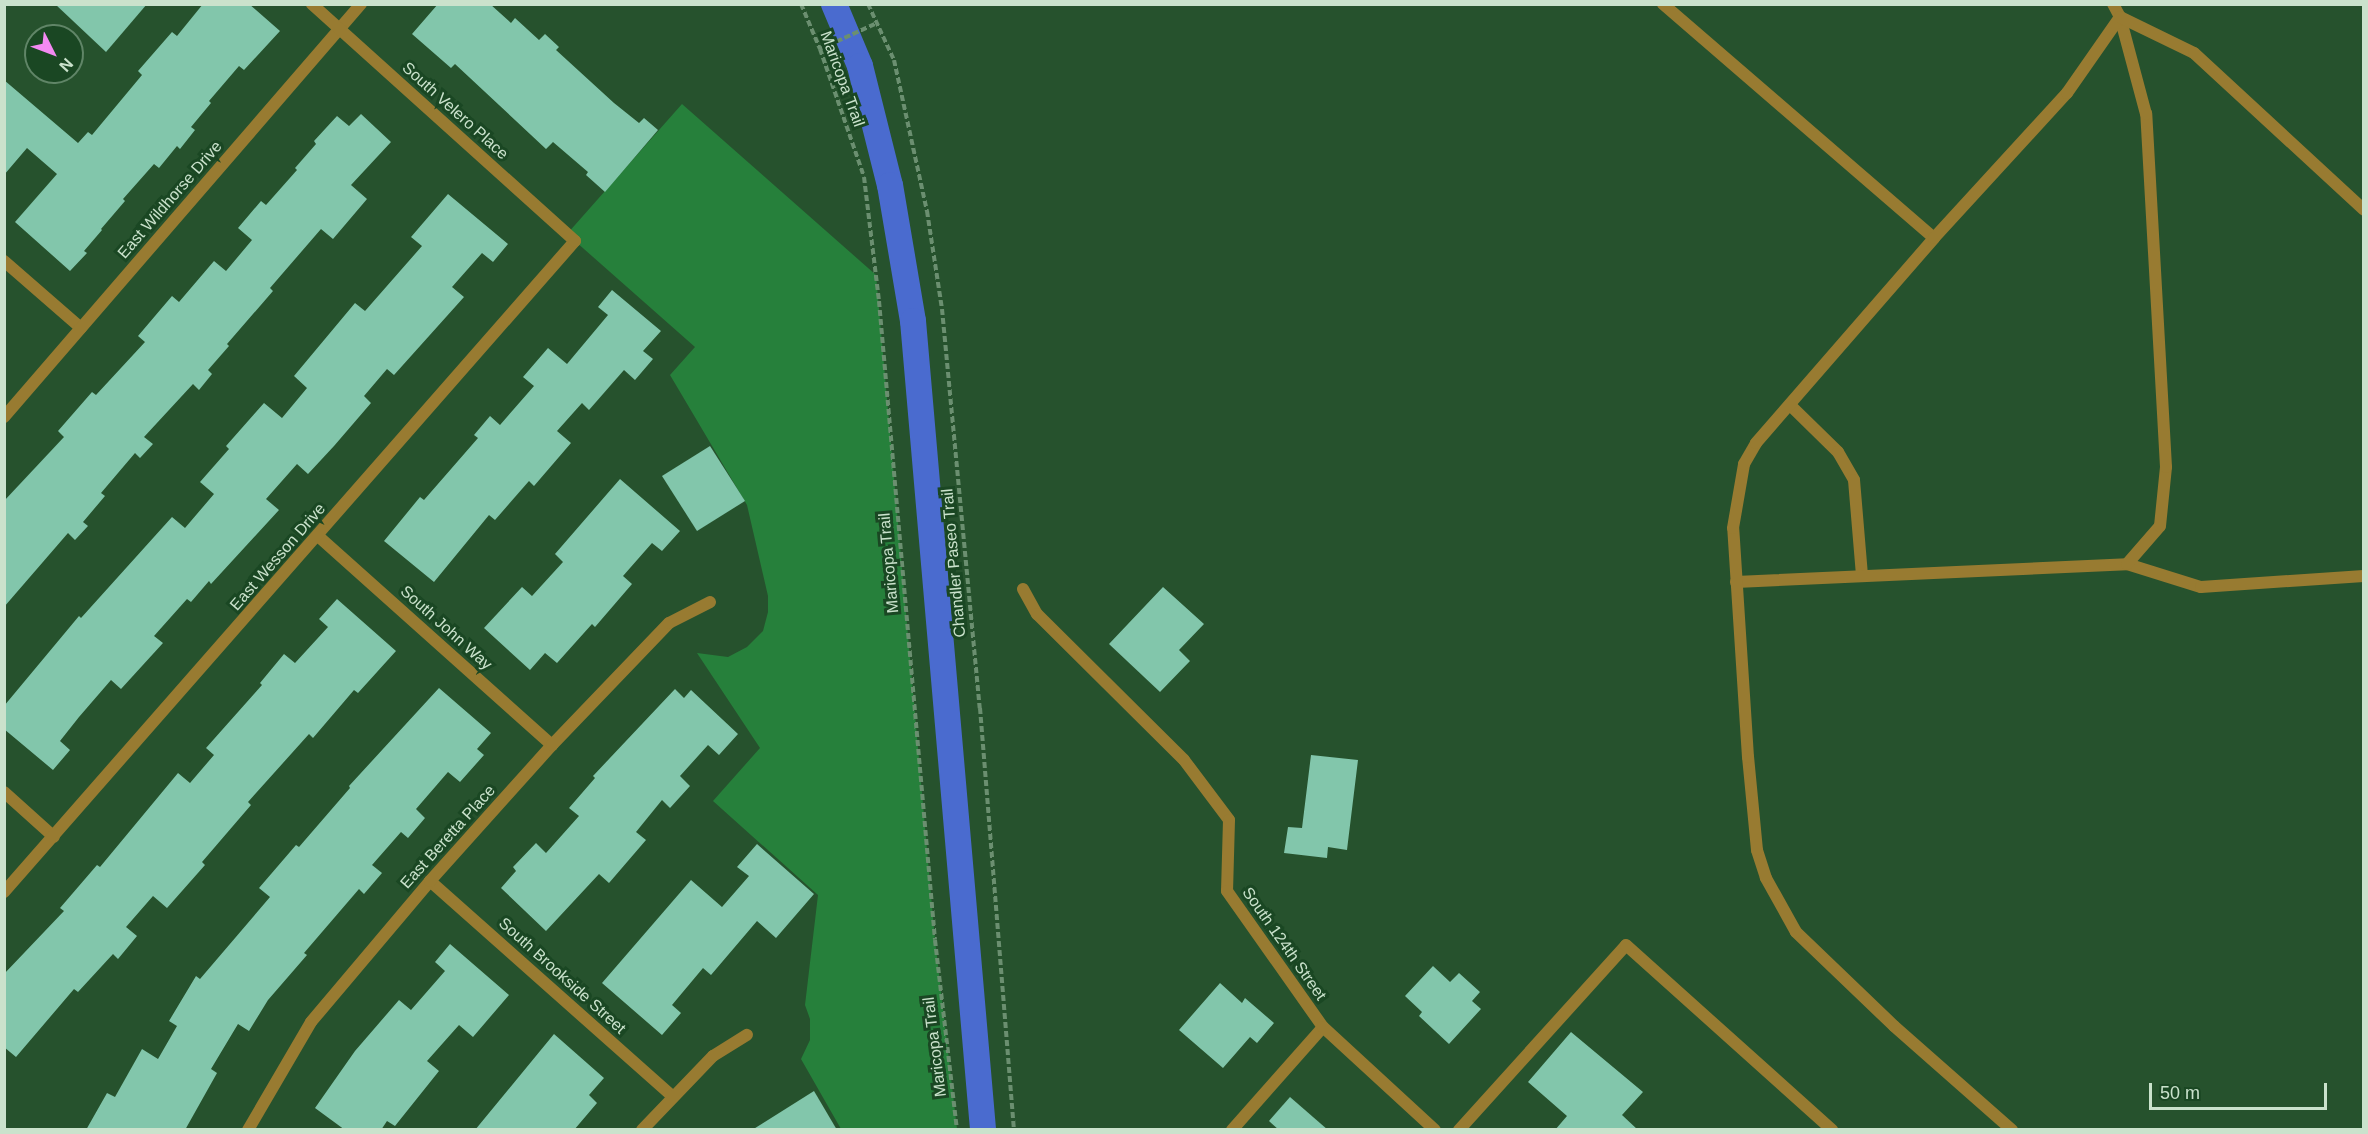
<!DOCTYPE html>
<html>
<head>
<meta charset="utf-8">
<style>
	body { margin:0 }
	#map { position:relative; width:2368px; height:1134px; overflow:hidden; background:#26522d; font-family:Helvetica,sans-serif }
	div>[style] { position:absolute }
	.green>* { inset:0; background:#26803b }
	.canal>* { height:26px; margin:-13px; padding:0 13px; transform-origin:13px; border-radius:13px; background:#4a6bcf }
	.building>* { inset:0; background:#82c6ab }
	.path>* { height:4px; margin-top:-2px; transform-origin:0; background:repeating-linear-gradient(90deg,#6b8f70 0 6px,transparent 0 9px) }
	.service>* { height:12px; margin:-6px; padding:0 6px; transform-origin:6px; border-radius:6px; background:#987b31 }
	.minor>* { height:12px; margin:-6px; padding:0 6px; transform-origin:6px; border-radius:6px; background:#987b31 }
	span { translate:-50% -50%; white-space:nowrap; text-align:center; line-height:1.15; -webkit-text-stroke:6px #1a4723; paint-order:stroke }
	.street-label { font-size:16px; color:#cae2cc }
	.frame { position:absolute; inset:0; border:6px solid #cae2cc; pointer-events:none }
	.north { position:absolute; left:24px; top:24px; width:60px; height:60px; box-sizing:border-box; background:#1a4723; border:2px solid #608567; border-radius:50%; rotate:132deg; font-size:16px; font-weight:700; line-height:24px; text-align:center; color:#cae2cc }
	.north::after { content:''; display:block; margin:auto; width:21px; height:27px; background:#f38af2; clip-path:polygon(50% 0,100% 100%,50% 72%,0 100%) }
	.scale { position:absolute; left:2149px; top:1083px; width:178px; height:27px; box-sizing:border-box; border:3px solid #cae2cc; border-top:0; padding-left:8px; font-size:18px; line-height:21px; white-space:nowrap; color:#cae2cc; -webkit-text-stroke:4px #1a4723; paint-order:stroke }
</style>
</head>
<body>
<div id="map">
	<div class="green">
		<i style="clip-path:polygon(682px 104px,876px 275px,935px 940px,957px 1129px,841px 1129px,801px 1059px,810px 1040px,810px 1019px,805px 1005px,818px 895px,713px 801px,760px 748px,697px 653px,728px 657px,747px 647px,763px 631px,768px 612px,768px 596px,747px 505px,670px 375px,695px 347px,567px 234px)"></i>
	</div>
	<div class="canal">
		<i style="left:834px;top:4px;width:67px;rotate:67.2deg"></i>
		<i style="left:860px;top:66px;width:123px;rotate:75.9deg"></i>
		<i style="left:890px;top:185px;width:138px;rotate:80.4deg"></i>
		<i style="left:913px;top:321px;width:812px;rotate:85.05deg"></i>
	</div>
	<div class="building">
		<i style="clip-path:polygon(55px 4px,147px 4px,106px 52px)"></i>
		<i style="clip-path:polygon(203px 4px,249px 4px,280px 31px,244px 70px,239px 66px,209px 101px,211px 103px,191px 127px,195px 130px,180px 149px,177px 146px,159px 168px,154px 164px,123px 199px,125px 201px,101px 229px,102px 230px,84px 251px,87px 253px,70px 271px,15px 222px,57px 174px,27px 148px,4px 175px,4px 80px,78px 143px,88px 132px,92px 135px,142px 75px,138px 71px,172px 32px,177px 36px)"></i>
		<i style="clip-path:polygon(438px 4px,490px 4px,511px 23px,515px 18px,539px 40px,545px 34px,559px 47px,556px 50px,614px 103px,639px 123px,644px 118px,658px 130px,605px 192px,586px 175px,588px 172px,553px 142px,546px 149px,455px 64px,451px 68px,412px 34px)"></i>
		<i style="clip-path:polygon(361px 114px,391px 142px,351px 185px,367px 199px,333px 239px,321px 229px,270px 288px,273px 291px,227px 344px,229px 346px,208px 370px,212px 374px,199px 390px,193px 384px,144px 437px,153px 444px,140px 458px,135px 453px,101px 493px,105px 496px,83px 522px,88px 526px,75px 540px,68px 533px,4px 607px,4px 501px,64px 437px,58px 431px,92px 392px,96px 395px,145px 342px,138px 336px,172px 296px,179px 302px,214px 261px,226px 271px,252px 240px,238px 228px,261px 201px,266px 205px,297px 170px,295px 168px,316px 144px,314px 141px,337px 116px,349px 126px)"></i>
		<i style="clip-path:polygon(448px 194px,508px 244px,493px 262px,482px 253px,452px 287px,464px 297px,394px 375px,387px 369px,364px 396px,371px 403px,334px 446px,308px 474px,297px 464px,266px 499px,279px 510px,211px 584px,209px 581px,191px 602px,187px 599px,154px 636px,163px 643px,121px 689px,111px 680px,79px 717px,60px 741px,70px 750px,53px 770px,4px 729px,4px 706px,79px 616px,81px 618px,172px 517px,185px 528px,214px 494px,200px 482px,229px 449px,226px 446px,264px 403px,282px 418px,307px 388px,294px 376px,355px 303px,365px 311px,422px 246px,411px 237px)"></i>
		<i style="clip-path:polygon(612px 290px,661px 331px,643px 351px,653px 359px,635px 380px,624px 370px,589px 410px,582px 403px,557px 431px,571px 443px,534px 486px,529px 481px,495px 520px,489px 515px,434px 582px,384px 541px,420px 497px,424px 500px,478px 438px,474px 435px,490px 416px,500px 425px,534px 386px,523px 377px,548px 348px,567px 364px,608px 315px,598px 307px)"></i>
		<i style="clip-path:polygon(710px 446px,745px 501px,697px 531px,662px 476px)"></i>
		<i style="clip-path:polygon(620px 479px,680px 531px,662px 551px,652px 543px,623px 576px,632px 584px,595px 627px,592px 624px,557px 663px,545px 653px,530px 670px,484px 628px,522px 587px,532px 596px,563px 562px,555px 554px)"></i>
		<i style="clip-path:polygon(1163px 587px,1204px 624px,1179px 650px,1190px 661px,1160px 692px,1109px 644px)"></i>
		<i style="clip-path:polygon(337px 599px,396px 651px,358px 693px,354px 690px,313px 738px,309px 734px,248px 802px,251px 805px,202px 862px,205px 865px,167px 908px,153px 896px,126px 927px,137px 936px,118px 959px,113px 954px,78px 992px,74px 989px,16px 1057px,4px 1047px,4px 974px,64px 911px,60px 908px,97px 865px,100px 867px,178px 773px,190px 783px,214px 755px,206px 748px,262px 685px,260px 683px,284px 654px,295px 663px,328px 627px,319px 619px)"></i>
		<i style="clip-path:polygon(439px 688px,491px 733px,477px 749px,484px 755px,460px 782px,448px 772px,416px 809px,425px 818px,408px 838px,401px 832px,372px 865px,382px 873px,364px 894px,359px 889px,304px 953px,307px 955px,268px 1000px,249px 1031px,238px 1024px,211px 1069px,217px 1073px,185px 1130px,86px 1130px,107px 1093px,115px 1097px,142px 1049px,158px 1059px,177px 1026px,169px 1021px,196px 976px,200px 979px,270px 897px,259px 888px,296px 845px,299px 847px,350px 788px,349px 786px)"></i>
		<i style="clip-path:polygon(675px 689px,684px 698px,691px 690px,738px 734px,719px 755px,708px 745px,680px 776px,690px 786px,670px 808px,662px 800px,636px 832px,646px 840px,609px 883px,599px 874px,546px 931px,501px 888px,516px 871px,513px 867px,536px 843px,546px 853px,579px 816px,569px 808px,595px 778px,593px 776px)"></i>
		<i style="clip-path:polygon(1311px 755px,1358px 760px,1347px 850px,1328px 847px,1327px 858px,1284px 853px,1288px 827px,1302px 828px)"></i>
		<i style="clip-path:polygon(757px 844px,814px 894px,776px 938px,757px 921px,711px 975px,703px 968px,672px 1005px,681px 1013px,662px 1035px,602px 983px,691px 880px,722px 907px,749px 876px,737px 867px)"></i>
		<i style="clip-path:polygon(450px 944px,509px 995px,473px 1037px,459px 1025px,427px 1061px,439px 1071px,395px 1126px,387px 1121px,381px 1130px,345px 1130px,315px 1108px,355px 1051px,399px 1000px,411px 1010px,445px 971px,435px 962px)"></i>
		<i style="clip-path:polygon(1433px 966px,1450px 982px,1459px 973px,1480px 992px,1472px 1001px,1481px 1009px,1449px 1044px,1419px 1016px,1422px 1012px,1405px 996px)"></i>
		<i style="clip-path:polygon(1220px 983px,1242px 1003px,1245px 998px,1274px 1023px,1257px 1043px,1250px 1037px,1223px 1068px,1179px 1030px)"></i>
		<i style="clip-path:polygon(1571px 1032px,1643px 1092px,1622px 1115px,1638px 1130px,1555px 1130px,1567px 1116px,1528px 1082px)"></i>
		<i style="clip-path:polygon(554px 1034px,604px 1078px,589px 1095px,597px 1103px,574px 1130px,475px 1130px)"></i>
		<i style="clip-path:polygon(814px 1091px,837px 1130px,752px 1130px)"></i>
		<i style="clip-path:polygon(1290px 1097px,1328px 1130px,1279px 1130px,1269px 1121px)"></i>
	</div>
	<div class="path">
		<i style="left:801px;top:4px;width:49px;rotate:67.1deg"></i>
		<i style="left:820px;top:49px;width:135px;rotate:71deg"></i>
		<i style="left:864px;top:177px;width:125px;rotate:83.1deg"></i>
		<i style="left:879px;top:301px;width:641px;rotate:84.99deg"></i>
		<i style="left:935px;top:940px;width:191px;rotate:83.4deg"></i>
		<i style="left:868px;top:4px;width:62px;rotate:65.1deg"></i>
		<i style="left:894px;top:60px;width:155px;rotate:77.7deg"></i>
		<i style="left:927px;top:211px;width:99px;rotate:81.3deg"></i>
		<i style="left:942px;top:309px;width:401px;rotate:84.6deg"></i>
		<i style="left:980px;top:708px;width:423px;rotate:85.4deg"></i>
		<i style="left:820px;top:49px;width:63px;rotate:-24.5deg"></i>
	</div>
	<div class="service">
		<i style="left:1663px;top:4px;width:358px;rotate:40.8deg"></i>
		<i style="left:1790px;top:405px;width:67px;rotate:44.4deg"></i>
		<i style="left:1838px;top:452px;width:32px;rotate:60deg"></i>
		<i style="left:1854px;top:480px;width:96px;rotate:85.2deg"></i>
		<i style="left:2127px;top:564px;width:77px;rotate:17.3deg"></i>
		<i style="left:2201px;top:587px;width:163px;rotate:-3.9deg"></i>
		<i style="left:1736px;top:582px;width:391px;rotate:-2.6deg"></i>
		<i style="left:2127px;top:564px;width:50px;rotate:-49deg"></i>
		<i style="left:2160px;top:526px;width:59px;rotate:-84.2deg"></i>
		<i style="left:2166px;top:467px;width:354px;rotate:-93.2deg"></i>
		<i style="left:2146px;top:114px;width:100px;rotate:-105deg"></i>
		<i style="left:2120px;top:17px;width:15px;rotate:-118deg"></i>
		<i style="left:1232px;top:1130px;width:137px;rotate:-48.5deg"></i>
		<i style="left:1459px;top:1130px;width:249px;rotate:-47.9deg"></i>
		<i style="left:1626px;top:945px;width:277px;rotate:41.9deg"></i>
		<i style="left:2012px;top:1130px;width:157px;rotate:-138.6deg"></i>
		<i style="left:1894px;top:1026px;width:136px;rotate:-136.2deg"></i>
		<i style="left:1796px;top:932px;width:62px;rotate:-119.1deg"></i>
		<i style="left:1766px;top:878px;width:29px;rotate:-108deg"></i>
		<i style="left:1757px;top:850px;width:93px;rotate:-95.5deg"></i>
		<i style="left:1748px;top:757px;width:229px;rotate:-93.7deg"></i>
		<i style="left:1733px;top:528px;width:65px;rotate:-80.2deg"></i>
		<i style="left:1744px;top:464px;width:24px;rotate:-60deg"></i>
		<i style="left:1756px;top:443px;width:271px;rotate:-49deg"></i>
		<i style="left:1934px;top:238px;width:197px;rotate:-47.5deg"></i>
		<i style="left:2067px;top:93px;width:93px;rotate:-55.1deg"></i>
		<i style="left:2120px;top:17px;width:82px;rotate:25.9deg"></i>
		<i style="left:2194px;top:53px;width:231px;rotate:42.7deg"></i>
	</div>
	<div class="minor">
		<i style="left:4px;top:261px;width:102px;rotate:41deg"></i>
		<i style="left:4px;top:417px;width:546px;rotate:-49.16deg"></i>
		<i style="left:318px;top:536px;width:314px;rotate:41.8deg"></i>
		<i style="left:1023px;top:589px;width:29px;rotate:61deg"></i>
		<i style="left:1037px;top:614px;width:207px;rotate:44.8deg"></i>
		<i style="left:1184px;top:760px;width:75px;rotate:53.1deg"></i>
		<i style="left:1229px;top:820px;width:71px;rotate:91.6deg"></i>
		<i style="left:1227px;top:891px;width:166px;rotate:54.8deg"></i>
		<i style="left:1323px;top:1027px;width:152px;rotate:42.6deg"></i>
		<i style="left:4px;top:792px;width:67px;rotate:42deg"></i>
		<i style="left:430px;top:881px;width:324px;rotate:41.6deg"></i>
		<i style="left:4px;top:892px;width:866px;rotate:-48.75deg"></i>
		<i style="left:575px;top:241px;width:354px;rotate:-138deg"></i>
		<i style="left:248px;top:1130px;width:125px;rotate:-59.7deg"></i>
		<i style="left:311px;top:1022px;width:185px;rotate:-49.8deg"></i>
		<i style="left:430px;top:881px;width:183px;rotate:-48.1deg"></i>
		<i style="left:552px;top:745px;width:169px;rotate:-46.2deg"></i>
		<i style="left:669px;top:623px;width:46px;rotate:-27.1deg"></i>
		<i style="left:642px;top:1130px;width:103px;rotate:-46.2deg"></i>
		<i style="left:713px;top:1056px;width:40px;rotate:-32deg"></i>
	</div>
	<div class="street-label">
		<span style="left:842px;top:79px;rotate:70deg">Maricopa Trail</span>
		<span style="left:455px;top:111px;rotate:42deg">South Velero Place</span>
		<span style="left:170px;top:200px;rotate:-49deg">East Wildhorse Drive</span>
		<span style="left:278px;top:557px;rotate:-49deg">East Wesson Drive</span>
		<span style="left:889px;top:563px;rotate:-95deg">Maricopa Trail</span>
		<span style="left:954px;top:563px;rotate:-95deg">Chandler Paseo Trail</span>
		<span style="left:446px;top:628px;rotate:42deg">South John Way</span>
		<span style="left:448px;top:837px;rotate:-48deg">East Beretta Place</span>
		<span style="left:1284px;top:944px;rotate:55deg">South 124th Street</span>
		<span style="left:562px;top:976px;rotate:42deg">South Brookside Street</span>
		<span style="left:935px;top:1047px;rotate:-97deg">Maricopa Trail</span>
	</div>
	<div class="frame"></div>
	<div class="north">N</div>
	<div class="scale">50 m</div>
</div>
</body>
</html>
